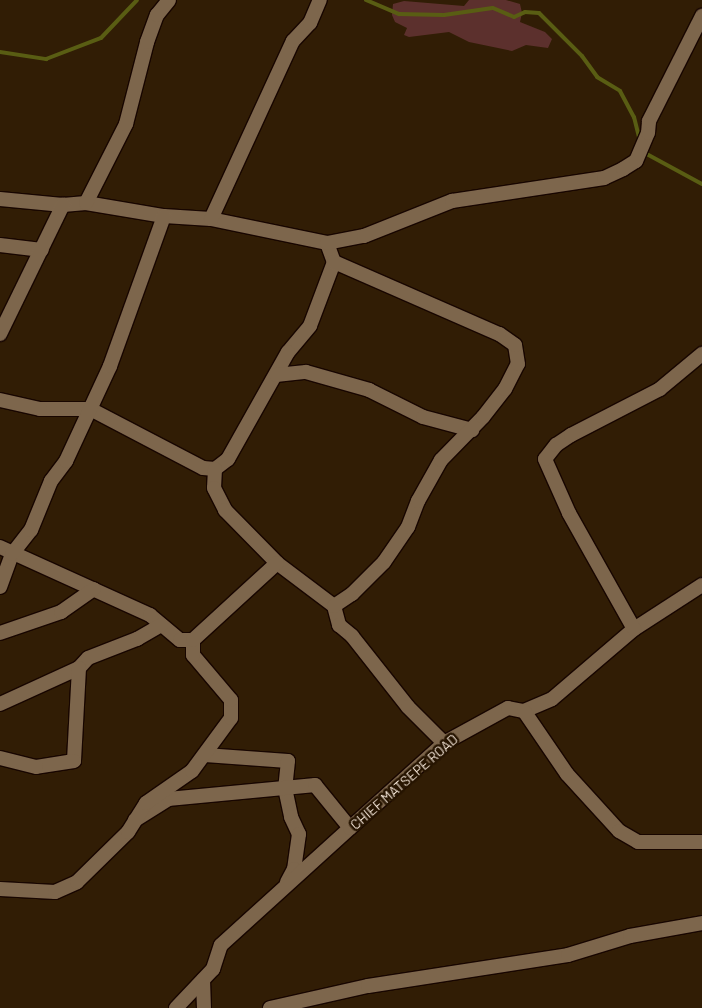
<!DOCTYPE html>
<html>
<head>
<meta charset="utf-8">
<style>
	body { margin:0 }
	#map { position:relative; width:702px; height:1008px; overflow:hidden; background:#311d05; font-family:Barlow,sans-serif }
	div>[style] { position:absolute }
	.green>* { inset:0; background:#5c302d }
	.stream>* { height:4px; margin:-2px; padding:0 2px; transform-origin:2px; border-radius:2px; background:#595d13 }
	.roads { filter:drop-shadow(1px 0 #180600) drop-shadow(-1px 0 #180600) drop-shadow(0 1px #180600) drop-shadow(0 -1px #180600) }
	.minor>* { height:14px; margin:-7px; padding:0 7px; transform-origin:7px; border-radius:7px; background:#7d664c }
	span { translate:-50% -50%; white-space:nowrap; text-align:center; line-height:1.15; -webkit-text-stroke:5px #261400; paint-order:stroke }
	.street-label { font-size:14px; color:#f8eadc }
</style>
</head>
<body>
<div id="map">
	<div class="green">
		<i style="clip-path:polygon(469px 0,506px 0,520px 4px,522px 13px,520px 22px,545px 32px,552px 39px,548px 48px,526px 45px,512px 51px,469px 42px,449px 32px,409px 37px,404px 35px,407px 28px,395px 22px,392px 15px,393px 4px,404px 1px,464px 6px)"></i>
	</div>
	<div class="stream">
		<i style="left:366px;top:0;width:36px;rotate:23deg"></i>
		<i style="left:399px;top:14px;width:45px;rotate:1.3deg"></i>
		<i style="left:444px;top:15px;width:49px;rotate:-8.1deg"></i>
		<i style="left:493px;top:8px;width:23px;rotate:23deg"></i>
		<i style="left:514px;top:17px;width:12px;rotate:-24deg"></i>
		<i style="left:525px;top:12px;width:14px;rotate:4deg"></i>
		<i style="left:539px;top:13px;width:61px;rotate:45deg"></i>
		<i style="left:582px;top:56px;width:26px;rotate:54deg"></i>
		<i style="left:597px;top:77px;width:27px;rotate:31deg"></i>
		<i style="left:620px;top:91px;width:30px;rotate:62deg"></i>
		<i style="left:634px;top:117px;width:25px;rotate:76deg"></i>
		<i style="left:0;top:52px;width:47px;rotate:8.7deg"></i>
		<i style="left:46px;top:59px;width:59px;rotate:-20.9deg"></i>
		<i style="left:101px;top:38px;width:52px;rotate:-46.5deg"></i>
		<i style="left:643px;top:152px;width:67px;rotate:28.5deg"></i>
	</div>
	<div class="roads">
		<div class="minor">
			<i style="left:0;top:199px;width:63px;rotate:5.4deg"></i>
			<i style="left:63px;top:205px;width:23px;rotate:-5deg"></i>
			<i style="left:86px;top:203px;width:79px;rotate:9.5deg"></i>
			<i style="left:164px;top:216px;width:47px;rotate:3.7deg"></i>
			<i style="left:211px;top:219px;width:118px;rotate:11.7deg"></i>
			<i style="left:327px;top:243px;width:20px;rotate:70deg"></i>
			<i style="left:334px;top:262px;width:68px;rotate:110.6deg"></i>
			<i style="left:310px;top:326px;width:34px;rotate:130deg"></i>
			<i style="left:288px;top:352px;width:123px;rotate:119.3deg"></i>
			<i style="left:228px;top:459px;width:16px;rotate:142deg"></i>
			<i style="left:215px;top:469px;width:12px;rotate:-175deg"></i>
			<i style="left:203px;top:468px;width:127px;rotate:-152.4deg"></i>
			<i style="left:90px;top:409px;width:50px;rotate:180deg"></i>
			<i style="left:40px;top:409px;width:41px;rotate:-167.3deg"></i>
			<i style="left:86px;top:203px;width:89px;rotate:-63.1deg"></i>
			<i style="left:126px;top:124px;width:85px;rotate:-75.6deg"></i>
			<i style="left:147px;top:42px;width:29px;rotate:-70deg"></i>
			<i style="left:157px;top:15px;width:19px;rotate:-51deg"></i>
			<i style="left:211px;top:219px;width:196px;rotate:-65.3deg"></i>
			<i style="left:293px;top:41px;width:25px;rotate:-47deg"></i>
			<i style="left:310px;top:23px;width:25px;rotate:-67deg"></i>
			<i style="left:327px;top:243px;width:38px;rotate:-11deg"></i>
			<i style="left:364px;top:236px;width:95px;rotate:-21.7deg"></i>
			<i style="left:452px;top:201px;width:154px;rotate:-8.6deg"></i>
			<i style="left:604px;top:178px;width:21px;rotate:-25deg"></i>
			<i style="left:623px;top:169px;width:15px;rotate:-32deg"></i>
			<i style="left:636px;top:161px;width:30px;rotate:-67deg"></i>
			<i style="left:648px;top:133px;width:12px;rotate:-85deg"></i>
			<i style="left:649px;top:121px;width:118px;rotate:-63.2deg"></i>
			<i style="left:0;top:245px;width:42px;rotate:6.8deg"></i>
			<i style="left:0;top:334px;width:144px;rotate:-64deg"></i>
			<i style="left:276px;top:375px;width:30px;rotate:-6deg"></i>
			<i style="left:306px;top:372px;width:66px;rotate:15.9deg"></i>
			<i style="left:369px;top:390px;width:60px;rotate:26.6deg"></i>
			<i style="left:423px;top:417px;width:51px;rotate:14.9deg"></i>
			<i style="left:215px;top:469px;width:19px;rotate:93deg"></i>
			<i style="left:214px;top:488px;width:25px;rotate:63deg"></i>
			<i style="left:225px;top:510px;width:74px;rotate:45.5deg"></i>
			<i style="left:277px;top:563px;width:71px;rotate:37deg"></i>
			<i style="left:334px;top:606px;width:20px;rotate:75deg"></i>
			<i style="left:339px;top:625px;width:17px;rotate:40deg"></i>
			<i style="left:352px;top:636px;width:90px;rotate:51.7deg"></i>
			<i style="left:408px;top:707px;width:51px;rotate:45deg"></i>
			<i style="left:0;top:547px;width:165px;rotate:24.4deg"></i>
			<i style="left:150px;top:615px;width:39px;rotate:40deg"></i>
			<i style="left:180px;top:640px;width:13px"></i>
			<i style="left:0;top:587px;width:35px;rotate:-70deg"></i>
			<i style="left:12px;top:554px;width:31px;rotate:-52deg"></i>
			<i style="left:31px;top:530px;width:53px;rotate:-67.8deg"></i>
			<i style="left:51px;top:481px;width:25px;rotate:-53deg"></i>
			<i style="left:66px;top:461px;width:105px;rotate:-65.1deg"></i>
			<i style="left:110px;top:366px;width:159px;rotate:-70.2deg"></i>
			<i style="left:334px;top:606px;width:22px;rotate:-34deg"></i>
			<i style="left:352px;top:594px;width:45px;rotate:-45deg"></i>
			<i style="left:384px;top:562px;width:42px;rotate:-55.6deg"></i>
			<i style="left:408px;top:527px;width:28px;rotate:-69deg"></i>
			<i style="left:418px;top:501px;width:47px;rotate:-60.7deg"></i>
			<i style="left:441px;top:460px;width:60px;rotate:-45.7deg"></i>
			<i style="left:483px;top:417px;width:36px;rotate:-52deg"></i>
			<i style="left:505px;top:389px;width:28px;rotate:-63deg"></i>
			<i style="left:518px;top:364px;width:19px;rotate:-99deg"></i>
			<i style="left:515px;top:345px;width:19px;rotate:-145deg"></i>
			<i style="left:499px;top:334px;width:180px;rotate:-156.4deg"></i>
			<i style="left:634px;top:629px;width:81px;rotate:-32.9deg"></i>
			<i style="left:0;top:633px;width:65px;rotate:-19deg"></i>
			<i style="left:61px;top:612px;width:40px;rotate:-34.9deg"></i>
			<i style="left:79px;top:668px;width:13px;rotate:-48deg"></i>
			<i style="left:88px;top:658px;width:53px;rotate:-21.2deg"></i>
			<i style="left:137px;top:639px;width:28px;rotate:-30deg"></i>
			<i style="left:0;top:704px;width:87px;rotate:-24.5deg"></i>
			<i style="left:79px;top:668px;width:93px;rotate:93.1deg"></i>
			<i style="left:74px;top:761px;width:38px;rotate:171deg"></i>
			<i style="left:36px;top:767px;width:37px;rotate:-166deg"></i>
			<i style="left:524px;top:711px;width:30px;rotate:-23deg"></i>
			<i style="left:552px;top:699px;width:108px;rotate:-40.5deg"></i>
			<i style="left:634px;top:629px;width:133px;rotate:-119.3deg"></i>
			<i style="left:569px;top:513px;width:59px;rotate:-114deg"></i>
			<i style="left:545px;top:459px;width:18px;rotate:-52deg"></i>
			<i style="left:556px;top:445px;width:18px;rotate:-34deg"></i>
			<i style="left:571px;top:435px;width:100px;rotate:-27.3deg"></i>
			<i style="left:660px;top:389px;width:55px;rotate:-39.8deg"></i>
			<i style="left:205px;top:755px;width:83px;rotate:4.1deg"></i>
			<i style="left:288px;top:761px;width:27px;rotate:96deg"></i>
			<i style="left:285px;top:788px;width:30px;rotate:78deg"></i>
			<i style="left:291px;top:817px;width:19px;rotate:65deg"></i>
			<i style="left:299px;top:834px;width:35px;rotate:98deg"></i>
			<i style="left:294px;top:869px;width:15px;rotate:118deg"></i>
			<i style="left:135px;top:820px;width:39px;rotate:-32deg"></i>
			<i style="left:168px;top:799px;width:148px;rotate:-5.4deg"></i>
			<i style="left:315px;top:785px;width:55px;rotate:50.9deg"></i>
			<i style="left:0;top:889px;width:55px;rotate:3.1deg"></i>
			<i style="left:55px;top:892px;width:24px;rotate:-24deg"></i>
			<i style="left:77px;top:882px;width:71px;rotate:-44.4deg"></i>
			<i style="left:128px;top:832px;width:34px;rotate:-58deg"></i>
			<i style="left:146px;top:803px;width:56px;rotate:-34.8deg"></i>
			<i style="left:192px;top:771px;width:66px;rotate:-53.7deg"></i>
			<i style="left:231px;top:718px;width:18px;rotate:-90deg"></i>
			<i style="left:231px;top:700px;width:59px;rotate:-130.2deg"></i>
			<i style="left:193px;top:655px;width:15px;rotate:-90deg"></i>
			<i style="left:193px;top:640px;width:114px;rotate:-42.5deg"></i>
			<i style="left:203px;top:980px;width:28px;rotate:88deg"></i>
			<i style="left:176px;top:1008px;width:54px;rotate:-46.5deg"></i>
			<i style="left:213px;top:969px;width:25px;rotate:-72deg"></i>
			<i style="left:221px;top:945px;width:174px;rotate:-42.2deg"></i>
			<i style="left:350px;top:828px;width:127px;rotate:-42.1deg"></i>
			<i style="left:444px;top:743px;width:73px;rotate:-28.7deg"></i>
			<i style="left:508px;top:708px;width:16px;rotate:11deg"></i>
			<i style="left:524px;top:711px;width:76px;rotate:55.7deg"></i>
			<i style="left:567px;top:774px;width:77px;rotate:47.6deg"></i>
			<i style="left:619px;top:831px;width:22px;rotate:30deg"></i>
			<i style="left:638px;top:842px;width:64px"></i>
			<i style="left:270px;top:1008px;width:100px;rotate:-12.7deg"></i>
			<i style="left:368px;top:986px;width:202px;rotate:-8.8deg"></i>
			<i style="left:568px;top:955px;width:65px;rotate:-17deg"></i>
			<i style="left:630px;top:936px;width:73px;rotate:-10.2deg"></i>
		</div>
	</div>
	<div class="street-label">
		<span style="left:404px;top:782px;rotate:-41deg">CHIEF MATSEPE ROAD</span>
	</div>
</div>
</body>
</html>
